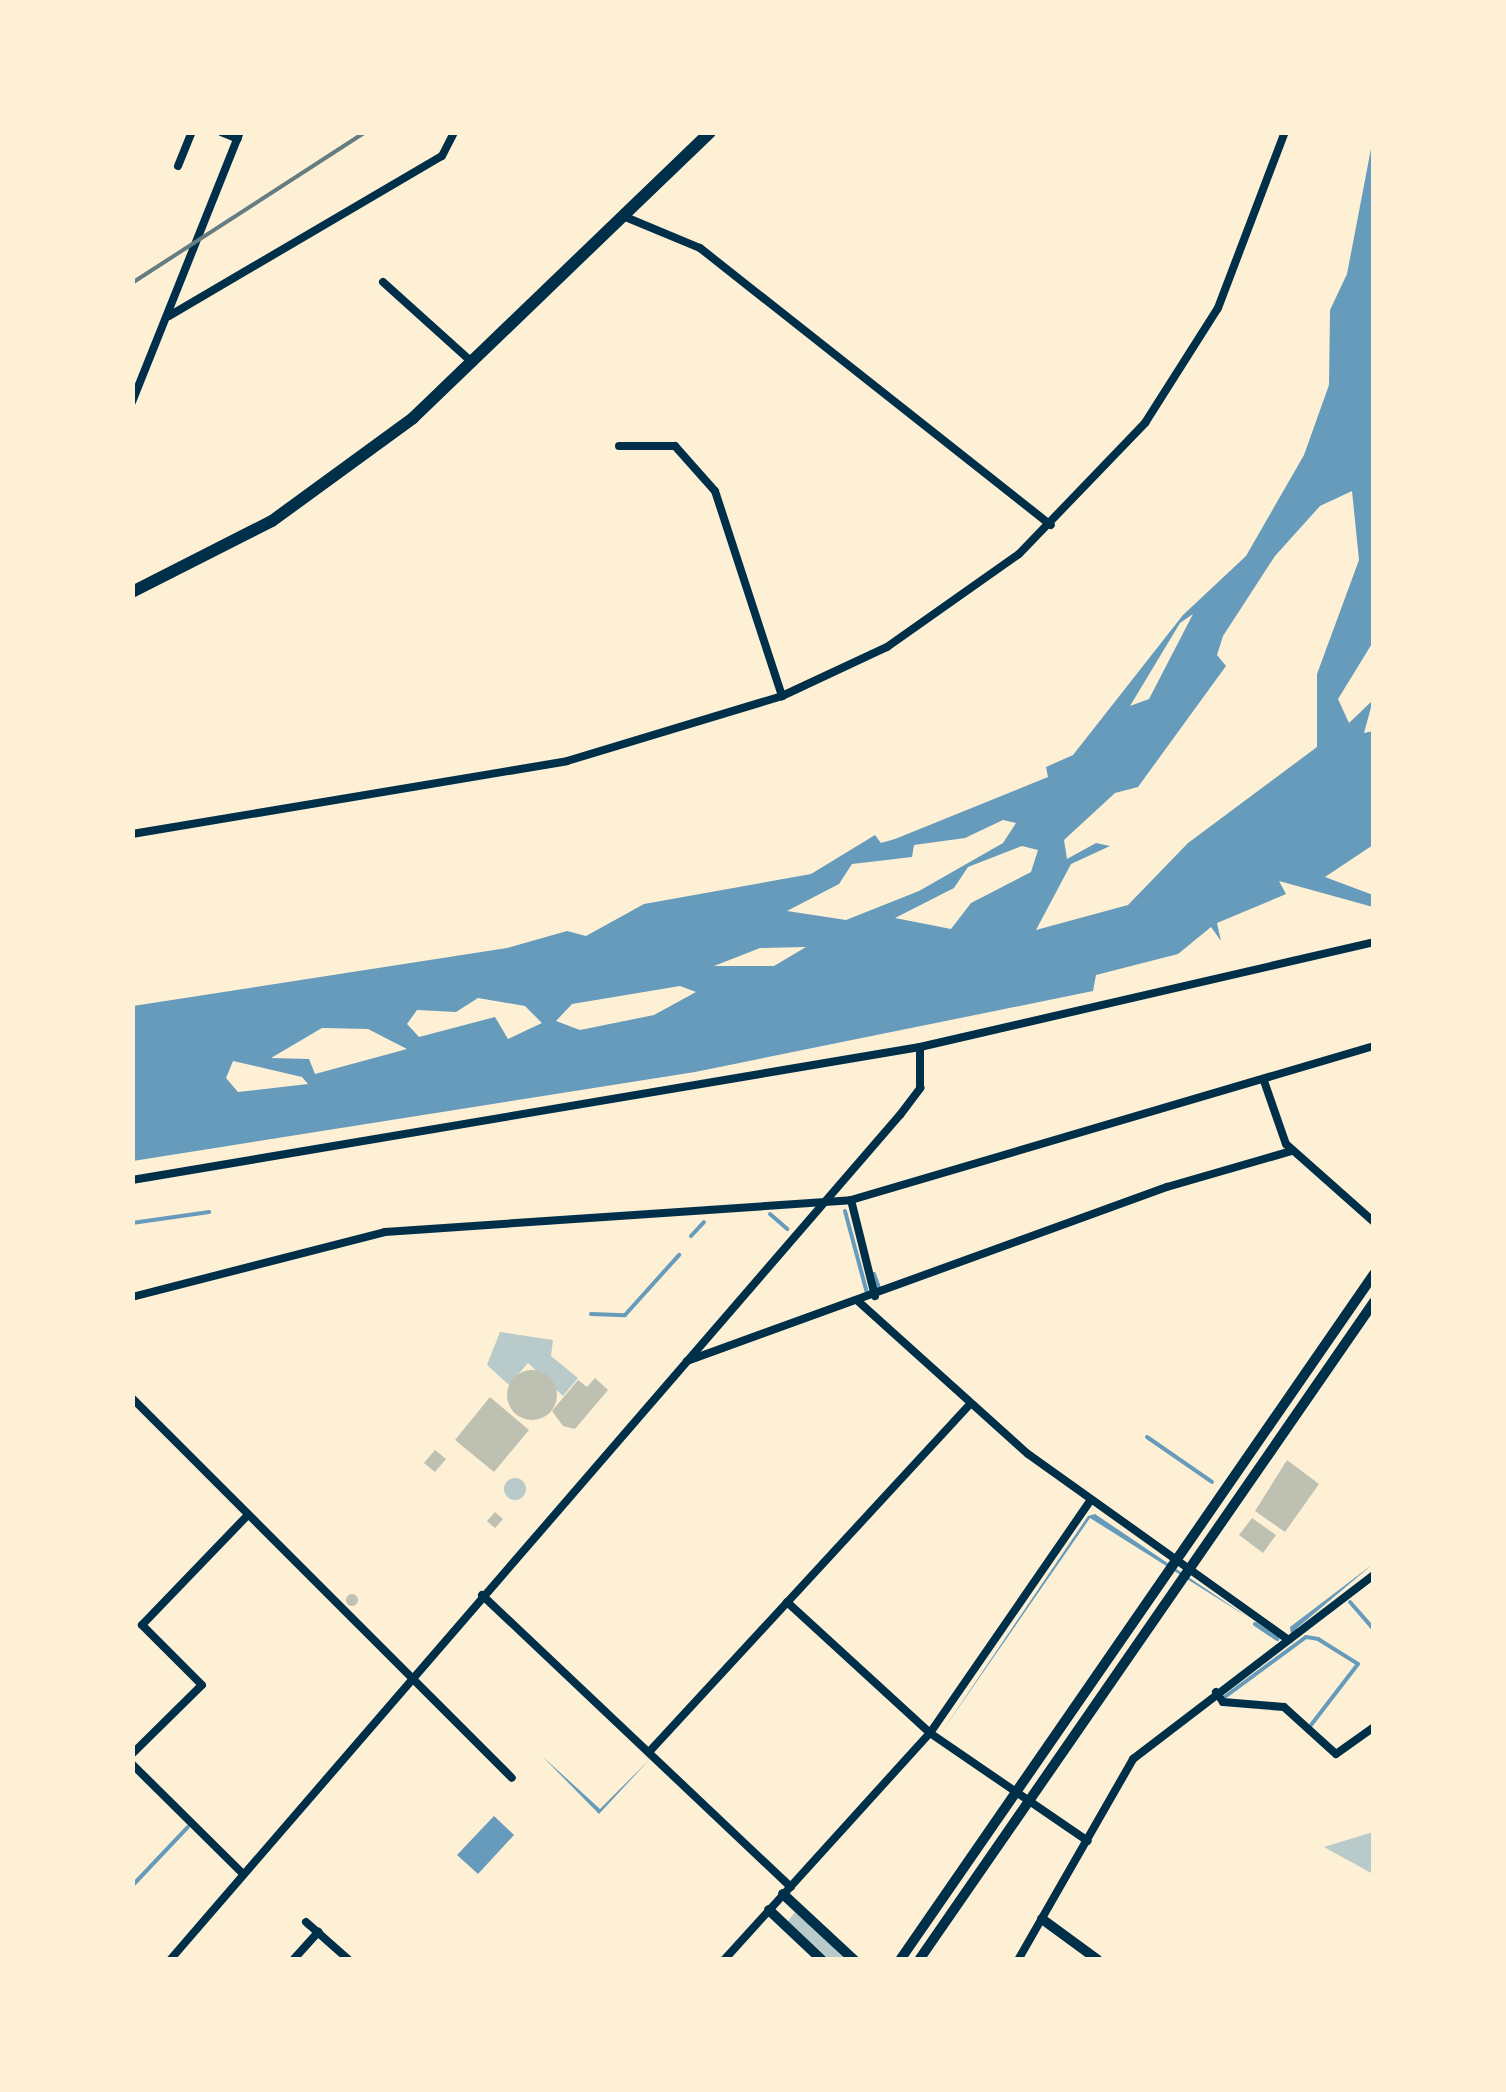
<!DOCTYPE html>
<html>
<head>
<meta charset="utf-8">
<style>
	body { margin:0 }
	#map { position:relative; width:1506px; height:2092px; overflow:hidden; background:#fdf0d5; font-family:Quicksand,sans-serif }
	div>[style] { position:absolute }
	.green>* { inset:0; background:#b9caca }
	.round { border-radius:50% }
	.water>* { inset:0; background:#669bbc }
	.stream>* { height:4px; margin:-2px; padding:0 2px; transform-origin:2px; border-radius:2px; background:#669bbc }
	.building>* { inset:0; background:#bec0b2 }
	.minor>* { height:8px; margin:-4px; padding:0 4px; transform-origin:4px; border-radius:4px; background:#003049 }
	.tertiary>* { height:10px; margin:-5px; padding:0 5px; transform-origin:5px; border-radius:5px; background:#003049 }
	.trunk>* { height:12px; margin:-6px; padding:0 6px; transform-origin:6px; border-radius:6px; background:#003049 }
	.rail>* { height:4px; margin:-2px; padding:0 2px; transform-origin:2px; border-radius:2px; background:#657d81 }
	span { translate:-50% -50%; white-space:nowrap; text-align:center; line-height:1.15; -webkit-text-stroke:9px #fdf0d5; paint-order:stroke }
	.frame { position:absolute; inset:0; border:135px solid #fdf0d5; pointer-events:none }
</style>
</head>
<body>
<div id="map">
	<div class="green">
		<i style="clip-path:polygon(500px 1332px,553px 1340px,551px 1356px,578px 1378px,563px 1396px,528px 1363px,509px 1385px,487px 1365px)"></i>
		<i class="round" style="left:504px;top:1478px;width:22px;height:22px"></i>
		<i style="clip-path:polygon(1373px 1832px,1373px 1874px,1324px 1847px)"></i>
		<i style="clip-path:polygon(796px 1911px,845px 1959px,829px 1959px,788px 1921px)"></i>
	</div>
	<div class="water">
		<i style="clip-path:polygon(evenodd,1374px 133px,1373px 642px,1338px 699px,1349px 723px,1373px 700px,1364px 733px,1373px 731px,1373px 845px,1325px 877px,1373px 895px,1373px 907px,1279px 881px,1286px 894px,1217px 923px,1221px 941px,1211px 927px,1178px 954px,1096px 975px,1093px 991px,695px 1072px,133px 1161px,133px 1006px,507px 948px,567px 931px,586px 936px,644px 904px,811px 874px,875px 835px,881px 843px,895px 839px,1048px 777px,1046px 767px,1073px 755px,1183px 615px,1246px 556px,1304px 455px,1329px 385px,1330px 310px,1347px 274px,1374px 133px,1352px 491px,1359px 560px,1317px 674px,1317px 747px,1188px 843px,1128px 905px,1036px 930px,1071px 864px,1110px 846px,1096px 843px,1067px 859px,1064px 840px,1115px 793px,1138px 787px,1226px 666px,1217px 655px,1223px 636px,1275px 556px,1320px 506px,1352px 491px,1374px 133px,1193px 614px,1149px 699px,1130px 706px,1180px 623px,1193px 614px,1374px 133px,1003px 820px,1016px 823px,1003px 843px,919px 891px,846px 920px,787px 911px,839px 884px,852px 864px,912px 857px,914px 845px,965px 838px,1003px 820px,1374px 133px,1022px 846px,1038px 850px,1031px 872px,971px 903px,951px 929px,895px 918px,954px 888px,968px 867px,1022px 846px,1374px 133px,806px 947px,774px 966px,714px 966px,760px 948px,806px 947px,1374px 133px,680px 986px,696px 992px,654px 1015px,580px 1030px,556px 1021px,572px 1004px,680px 986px,1374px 133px,478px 998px,525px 1006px,542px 1023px,508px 1039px,495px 1017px,419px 1037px,407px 1024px,417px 1010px,456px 1012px,478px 998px,1374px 133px,322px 1028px,368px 1029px,407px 1049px,315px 1074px,309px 1059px,271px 1058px,322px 1028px,1374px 133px,233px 1061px,302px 1077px,308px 1084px,238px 1092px,226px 1078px,233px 1061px)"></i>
		<i style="clip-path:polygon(1095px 1514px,1249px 1618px,1090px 1518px,941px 1733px,1088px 1516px)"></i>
		<i style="clip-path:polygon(1373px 1564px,1297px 1628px,1292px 1644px,1290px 1627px)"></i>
		<i style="clip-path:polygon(542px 1756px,600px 1809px,649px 1760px,599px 1814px)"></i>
		<i style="clip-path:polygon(494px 1816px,514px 1835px,478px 1874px,457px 1855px)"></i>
	</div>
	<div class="stream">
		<i style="left:845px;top:1211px;width:85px;rotate:75deg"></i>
		<i style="left:770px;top:1214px;width:23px;rotate:41deg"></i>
		<i style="left:132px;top:1223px;width:78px;rotate:-8.1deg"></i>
		<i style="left:691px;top:1236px;width:19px;rotate:-47deg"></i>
		<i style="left:874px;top:1274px;width:15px;rotate:70deg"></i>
		<i style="left:591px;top:1314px;width:34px;rotate:2deg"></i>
		<i style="left:625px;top:1315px;width:81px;rotate:-48deg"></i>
		<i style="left:1147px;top:1437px;width:79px;rotate:34.7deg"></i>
		<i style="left:1350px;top:1602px;width:37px;rotate:49deg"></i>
		<i style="left:1255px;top:1624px;width:27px;rotate:34deg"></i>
		<i style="left:1226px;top:1696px;width:99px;rotate:-36.4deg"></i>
		<i style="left:1306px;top:1637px;width:12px;rotate:9deg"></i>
		<i style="left:1318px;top:1639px;width:47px;rotate:32deg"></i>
		<i style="left:1358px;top:1664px;width:77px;rotate:127.6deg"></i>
		<i style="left:132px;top:1886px;width:81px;rotate:-46.5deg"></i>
	</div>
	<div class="building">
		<i class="round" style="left:507px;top:1370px;width:50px;height:50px"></i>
		<i style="clip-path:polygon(595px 1378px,608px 1390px,575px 1429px,563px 1426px,552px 1411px,578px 1380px,587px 1387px)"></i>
		<i style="clip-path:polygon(490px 1397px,529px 1430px,494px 1472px,455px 1440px)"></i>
		<i style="clip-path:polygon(435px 1450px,446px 1459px,435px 1472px,424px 1463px)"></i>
		<i style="clip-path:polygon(1287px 1460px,1319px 1484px,1285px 1532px,1255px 1511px)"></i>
		<i style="clip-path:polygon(495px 1512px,503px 1519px,495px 1528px,487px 1521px)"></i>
		<i style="clip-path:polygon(1252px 1518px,1276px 1535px,1263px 1553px,1239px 1535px)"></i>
		<i class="round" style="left:346px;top:1594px;width:12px;height:12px"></i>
	</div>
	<div class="minor">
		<i style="left:221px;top:132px;width:18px;rotate:22deg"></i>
		<i style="left:178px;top:166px;width:37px;rotate:-68deg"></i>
		<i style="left:623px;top:216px;width:83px;rotate:22.6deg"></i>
		<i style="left:700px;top:248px;width:447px;rotate:38.3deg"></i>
		<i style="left:383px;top:282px;width:121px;rotate:42deg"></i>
		<i style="left:169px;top:316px;width:316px;rotate:-30.4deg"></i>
		<i style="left:442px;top:156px;width:27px;rotate:-63deg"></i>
		<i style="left:132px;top:402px;width:291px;rotate:-68.2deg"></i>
		<i style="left:619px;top:446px;width:56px"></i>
		<i style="left:675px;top:446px;width:60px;rotate:48.4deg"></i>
		<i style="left:715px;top:491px;width:216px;rotate:71.9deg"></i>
		<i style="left:132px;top:834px;width:441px;rotate:-9.5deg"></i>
		<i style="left:567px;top:761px;width:225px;rotate:-16.8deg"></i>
		<i style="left:782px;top:696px;width:116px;rotate:-25deg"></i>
		<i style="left:887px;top:647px;width:161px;rotate:-35.2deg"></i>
		<i style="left:1019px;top:554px;width:182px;rotate:-46.1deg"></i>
		<i style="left:1145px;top:423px;width:136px;rotate:-57.6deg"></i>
		<i style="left:1218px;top:308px;width:188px;rotate:-69.2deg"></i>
		<i style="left:1264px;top:1081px;width:67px;rotate:70.8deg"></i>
		<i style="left:1286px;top:1144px;width:118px;rotate:41.6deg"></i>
		<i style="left:132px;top:1180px;width:799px;rotate:-9.58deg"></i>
		<i style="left:920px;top:1047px;width:466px;rotate:-13deg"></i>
		<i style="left:851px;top:1200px;width:99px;rotate:76deg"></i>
		<i style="left:132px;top:1297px;width:261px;rotate:-14.4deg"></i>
		<i style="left:385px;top:1232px;width:467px;rotate:-3.9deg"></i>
		<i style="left:851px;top:1200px;width:545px;rotate:-16.41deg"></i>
		<i style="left:859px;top:1302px;width:227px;rotate:42deg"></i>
		<i style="left:1028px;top:1454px;width:318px;rotate:35.5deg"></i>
		<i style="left:687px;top:1361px;width:511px;rotate:-19.93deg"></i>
		<i style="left:1167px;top:1187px;width:130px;rotate:-16.1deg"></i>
		<i style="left:132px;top:1398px;width:537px;rotate:45deg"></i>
		<i style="left:482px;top:1595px;width:425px;rotate:43.4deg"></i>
		<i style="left:787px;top:1602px;width:194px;rotate:42.5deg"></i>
		<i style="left:930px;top:1733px;width:191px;rotate:34.4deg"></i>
		<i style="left:1216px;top:1692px;width:12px;rotate:55deg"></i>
		<i style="left:1223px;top:1702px;width:61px;rotate:4.7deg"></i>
		<i style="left:1284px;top:1707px;width:70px;rotate:42.1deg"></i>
		<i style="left:1336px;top:1754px;width:47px;rotate:-35.4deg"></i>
		<i style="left:649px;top:1752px;width:473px;rotate:-47.3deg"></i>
		<i style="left:132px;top:1754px;width:98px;rotate:-44.6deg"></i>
		<i style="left:202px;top:1685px;width:85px;rotate:-135deg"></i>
		<i style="left:142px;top:1625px;width:151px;rotate:-46.1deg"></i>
		<i style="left:132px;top:1764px;width:156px;rotate:44.7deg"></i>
		<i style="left:306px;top:1922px;width:57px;rotate:41.5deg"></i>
		<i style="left:170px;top:1960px;width:1117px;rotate:-49.18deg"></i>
		<i style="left:900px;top:1115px;width:34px;rotate:-53deg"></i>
		<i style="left:920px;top:1088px;width:41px;rotate:-90deg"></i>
		<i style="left:293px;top:1960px;width:38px;rotate:-48deg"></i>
		<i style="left:724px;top:1960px;width:307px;rotate:-47.8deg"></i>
		<i style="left:930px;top:1733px;width:282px;rotate:-55.4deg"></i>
		<i style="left:1018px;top:1960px;width:232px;rotate:-60.2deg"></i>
		<i style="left:1133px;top:1759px;width:303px;rotate:-37.4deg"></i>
	</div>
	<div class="tertiary">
		<i style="left:783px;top:1894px;width:97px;rotate:42.9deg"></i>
		<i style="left:769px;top:1910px;width:73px;rotate:43.3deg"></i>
		<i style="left:1042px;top:1919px;width:69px;rotate:36.2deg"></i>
		<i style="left:900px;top:1960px;width:834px;rotate:-55.36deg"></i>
		<i style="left:919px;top:1960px;width:800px;rotate:-55.34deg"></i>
	</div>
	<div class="trunk">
		<i style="left:132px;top:592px;width:157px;rotate:-26.9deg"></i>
		<i style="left:272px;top:521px;width:175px;rotate:-36.1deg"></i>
		<i style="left:413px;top:418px;width:412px;rotate:-43.9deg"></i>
	</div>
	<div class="rail">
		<i style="left:132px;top:283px;width:278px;rotate:-32.9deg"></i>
	</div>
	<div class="frame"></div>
</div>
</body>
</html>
